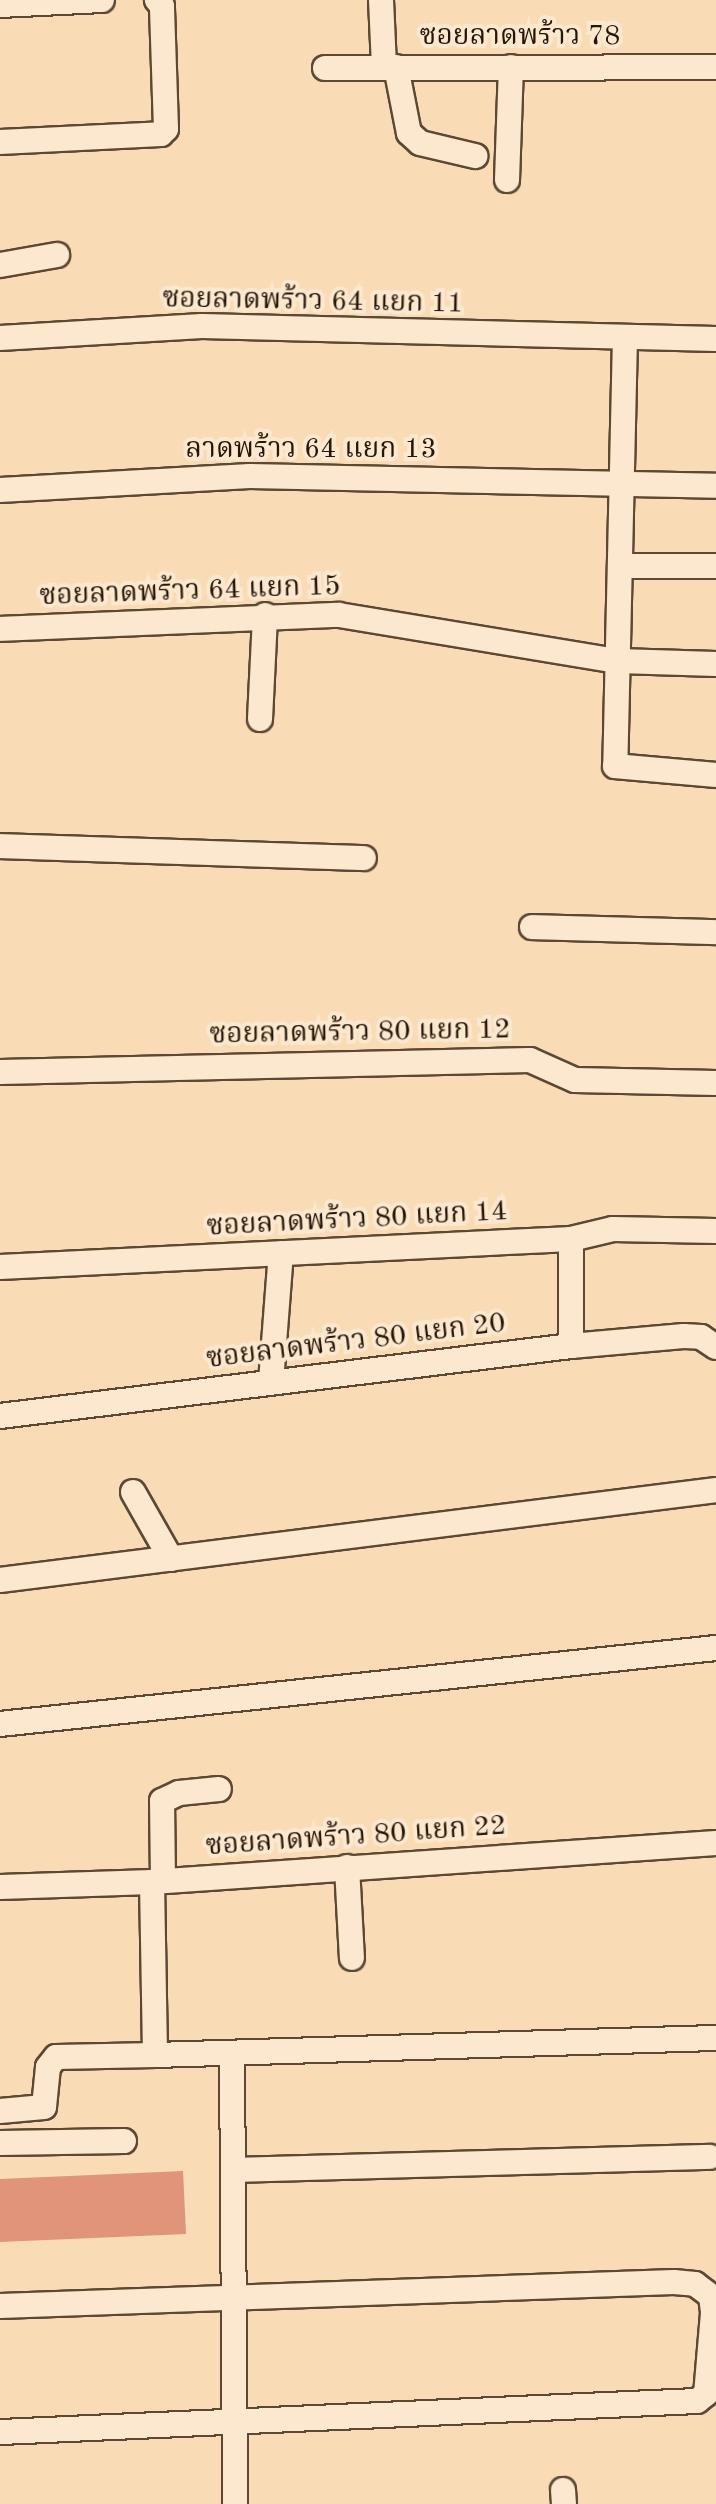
<!DOCTYPE html>
<html>
<head>
<meta charset="utf-8">
<style>
	body { margin:0 }
	#map { position:relative; width:716px; height:2504px; overflow:hidden; background:#f9dcb5; font-family:"Old Standard TT","Noto Serif Thai",serif }
	div>[style] { position:absolute }
	.building>* { inset:0; background:#e0947a }
	.roads { filter:drop-shadow(2px 0 #5c4833) drop-shadow(-2px 0 #5c4833) drop-shadow(0 2px #5c4833) drop-shadow(0 -2px #5c4833) }
	.minor>* { height:24px; margin:-12px; padding:0 12px; transform-origin:12px; border-radius:12px; background:#fbe8cf }
	span { translate:-50% -50%; white-space:nowrap; text-align:center; line-height:1.15; -webkit-text-stroke:8px #fbe8cf; paint-order:stroke }
	.street-label { font-size:28px; color:#271608 }
</style>
</head>
<body>
<div id="map">
	<div class="building">
		<i style="clip-path:polygon(183px 2171px,186px 2234px,0 2242px,0 2179px)"></i>
	</div>
	<div class="roads">
		<div class="minor">
			<i style="left:381px;top:0;width:67px;rotate:87.4deg"></i>
			<i style="left:0;top:5px;width:102px;rotate:-2.8deg"></i>
			<i style="left:396px;top:67px;width:67px;rotate:78.9deg"></i>
			<i style="left:409px;top:133px;width:15px;rotate:42deg"></i>
			<i style="left:420px;top:143px;width:57px;rotate:13.3deg"></i>
			<i style="left:325px;top:68px;width:391px;rotate:-0.1deg"></i>
			<i style="left:0;top:142px;width:161px;rotate:-2.8deg"></i>
			<i style="left:161px;top:134px;width:7px;rotate:-45deg"></i>
			<i style="left:166px;top:129px;width:123px;rotate:-91.9deg"></i>
			<i style="left:162px;top:6px;width:8px;rotate:-130deg"></i>
			<i style="left:507px;top:180px;width:113px;rotate:-88deg"></i>
			<i style="left:0;top:265px;width:58px;rotate:-10deg"></i>
			<i style="left:625px;top:337px;width:429px;rotate:91.3deg"></i>
			<i style="left:615px;top:766px;width:101px;rotate:5.1deg"></i>
			<i style="left:0;top:338px;width:202px;rotate:-3.4deg"></i>
			<i style="left:202px;top:326px;width:514px;rotate:1.45deg"></i>
			<i style="left:0;top:490px;width:250px;rotate:-3.2deg"></i>
			<i style="left:250px;top:476px;width:466px;rotate:1.2deg"></i>
			<i style="left:621px;top:566px;width:95px"></i>
			<i style="left:0;top:629px;width:339px;rotate:-2.4deg"></i>
			<i style="left:339px;top:615px;width:283px;rotate:9.4deg"></i>
			<i style="left:618px;top:661px;width:98px;rotate:1.8deg"></i>
			<i style="left:260px;top:719px;width:104px;rotate:-87.2deg"></i>
			<i style="left:0;top:846px;width:364px;rotate:1.9deg"></i>
			<i style="left:532px;top:927px;width:184px;rotate:1.6deg"></i>
			<i style="left:0;top:1072px;width:530px;rotate:-1.3deg"></i>
			<i style="left:530px;top:1060px;width:49px;rotate:24deg"></i>
			<i style="left:575px;top:1080px;width:141px;rotate:1.2deg"></i>
			<i style="left:571px;top:1239px;width:107px;rotate:90deg"></i>
			<i style="left:0;top:1267px;width:572px;rotate:-2.81deg"></i>
			<i style="left:571px;top:1239px;width:43px;rotate:-13.4deg"></i>
			<i style="left:613px;top:1229px;width:103px;rotate:1.1deg"></i>
			<i style="left:271px;top:1382px;width:129px;rotate:-85.6deg"></i>
			<i style="left:0;top:1416px;width:575px;rotate:-6.99deg"></i>
			<i style="left:571px;top:1346px;width:113px;rotate:-5.1deg"></i>
			<i style="left:684px;top:1336px;width:17px;rotate:3deg"></i>
			<i style="left:701px;top:1337px;width:18px;rotate:34deg"></i>
			<i style="left:133px;top:1492px;width:77px;rotate:60.4deg"></i>
			<i style="left:0;top:1580px;width:722px;rotate:-7.16deg"></i>
			<i style="left:0;top:1724px;width:720px;rotate:-6.06deg"></i>
			<i style="left:347px;top:1867px;width:91px;rotate:86.9deg"></i>
			<i style="left:163px;top:1881px;width:80px;rotate:-90.7deg"></i>
			<i style="left:162px;top:1801px;width:19px;rotate:-25deg"></i>
			<i style="left:179px;top:1793px;width:40px;rotate:-5.7deg"></i>
			<i style="left:152px;top:1882px;width:173px;rotate:89deg"></i>
			<i style="left:155px;top:2055px;width:561px;rotate:-1.74deg"></i>
			<i style="left:0;top:1887px;width:152px;rotate:-1.9deg"></i>
			<i style="left:152px;top:1882px;width:565px;rotate:-3.96deg"></i>
			<i style="left:232px;top:2055px;width:449px;rotate:89.6deg"></i>
			<i style="left:0;top:2111px;width:44px;rotate:-5.2deg"></i>
			<i style="left:44px;top:2107px;width:40px;rotate:-84.3deg"></i>
			<i style="left:48px;top:2067px;width:13px;rotate:-51deg"></i>
			<i style="left:56px;top:2057px;width:99px;rotate:-1.2deg"></i>
			<i style="left:0;top:2143px;width:124px;rotate:-0.9deg"></i>
			<i style="left:236px;top:2170px;width:474px;rotate:-1.6deg"></i>
			<i style="left:0;top:2306px;width:674px;rotate:-2.04deg"></i>
			<i style="left:674px;top:2282px;width:21px;rotate:5deg"></i>
			<i style="left:695px;top:2284px;width:20px;rotate:37deg"></i>
			<i style="left:711px;top:2296px;width:17px;rotate:83deg"></i>
			<i style="left:713px;top:2313px;width:81px;rotate:94.9deg"></i>
			<i style="left:706px;top:2394px;width:11px;rotate:142deg"></i>
			<i style="left:697px;top:2401px;width:698px;rotate:177.45deg"></i>
			<i style="left:563px;top:2490px;width:14px;rotate:86deg"></i>
		</div>
	</div>
	<div class="street-label">
		<span style="left:520px;top:37px">ซอยลาดพร้าว 78</span>
		<span style="left:313px;top:302px;rotate:1deg">ซอยลาดพร้าว 64 แยก 11</span>
		<span style="left:311px;top:450px">ลาดพร้าว 64 แยก 13</span>
		<span style="left:190px;top:592px;rotate:-2deg">ซอยลาดพร้าว 64 แยก 15</span>
		<span style="left:360px;top:1033px;rotate:-1deg">ซอยลาดพร้าว 80 แยก 12</span>
		<span style="left:357px;top:1220px;rotate:-3deg">ซอยลาดพร้าว 80 แยก 14</span>
		<span style="left:356px;top:1342px;rotate:-7deg">ซอยลาดพร้าว 80 แยก 20</span>
		<span style="left:356px;top:1837px;rotate:-4deg">ซอยลาดพร้าว 80 แยก 22</span>
	</div>
</div>
</body>
</html>
